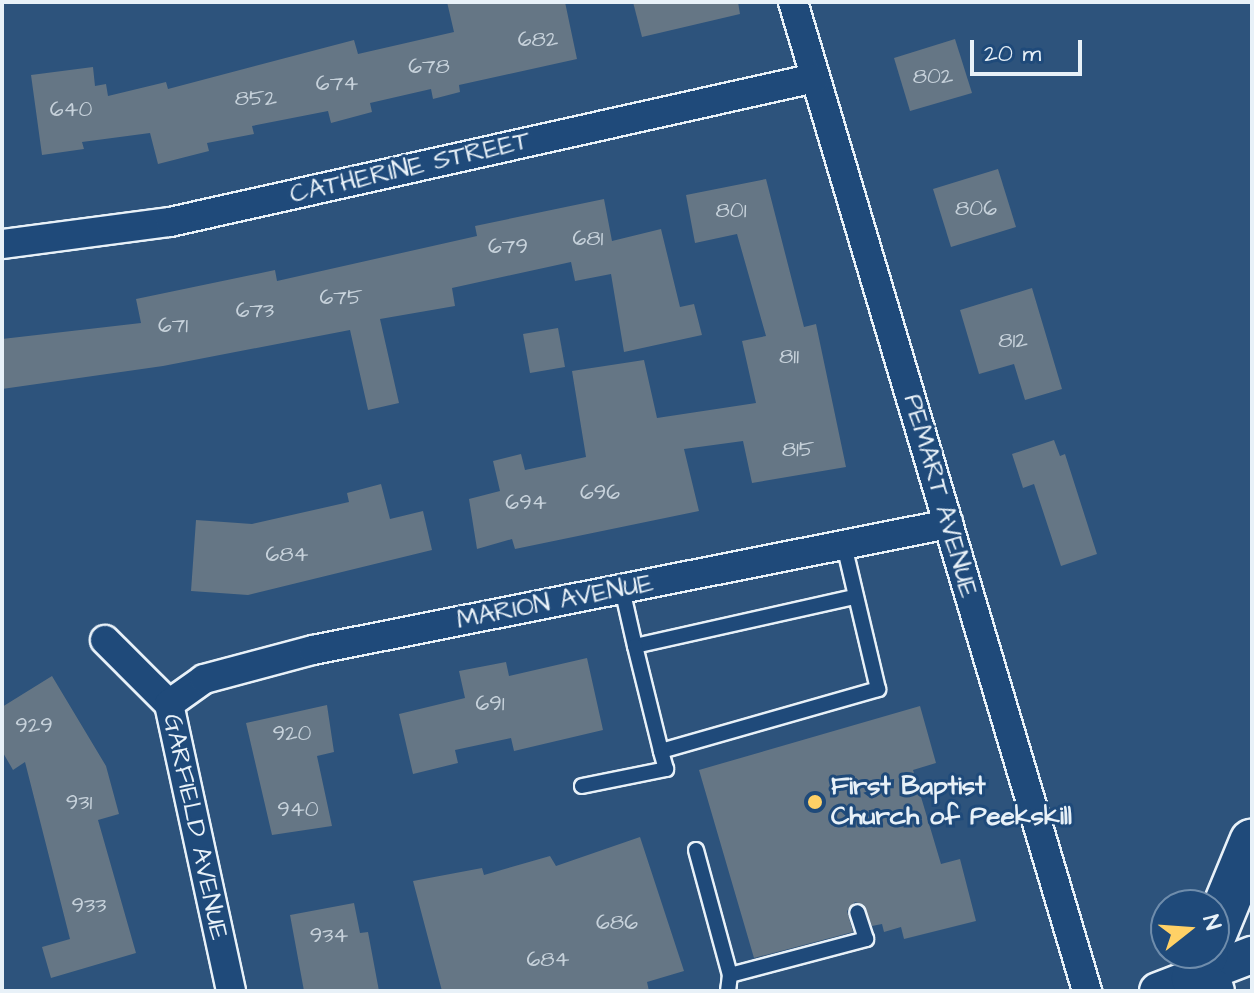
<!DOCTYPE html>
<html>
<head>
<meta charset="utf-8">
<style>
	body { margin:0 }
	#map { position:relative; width:1254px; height:993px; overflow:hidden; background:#2d537c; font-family:"Architects Daughter",sans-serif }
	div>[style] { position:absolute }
	.building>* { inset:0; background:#657685 }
	.roads { filter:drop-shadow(2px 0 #e8f1f8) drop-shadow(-2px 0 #e8f1f8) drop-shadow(0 2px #e8f1f8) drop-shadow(0 -2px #e8f1f8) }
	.service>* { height:14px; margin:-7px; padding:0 7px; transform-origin:7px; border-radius:7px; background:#1f4a7a }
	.minor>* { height:28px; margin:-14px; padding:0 14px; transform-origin:14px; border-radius:14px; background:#1f4a7a }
	.tertiary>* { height:36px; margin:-18px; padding:0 18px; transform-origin:18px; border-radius:18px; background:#1f4a7a }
	.trunk>* { height:44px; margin:-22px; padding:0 22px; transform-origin:22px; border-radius:22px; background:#1f4a7a }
	.dots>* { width:22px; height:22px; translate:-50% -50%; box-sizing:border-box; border:4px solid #1f4a7a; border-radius:50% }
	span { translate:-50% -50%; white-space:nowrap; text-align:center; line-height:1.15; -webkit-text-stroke:6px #1f4a7a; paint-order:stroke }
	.number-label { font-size:22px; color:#c7d2db }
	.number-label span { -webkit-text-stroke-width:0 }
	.street-label { font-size:26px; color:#e8f1f8 }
	.poi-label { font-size:26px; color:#e8f1f8; font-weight:700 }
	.left { translate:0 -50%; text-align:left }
	.frame { position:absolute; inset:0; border:4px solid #e8f1f8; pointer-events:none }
	.north { position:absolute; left:1150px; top:889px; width:80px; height:80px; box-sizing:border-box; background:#1f4a7a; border:2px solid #6f8dac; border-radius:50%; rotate:73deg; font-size:22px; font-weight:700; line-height:32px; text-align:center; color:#e8f1f8 }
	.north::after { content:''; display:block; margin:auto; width:28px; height:36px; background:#ffd166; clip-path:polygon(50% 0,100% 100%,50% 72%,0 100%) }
	.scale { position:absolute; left:970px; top:40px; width:112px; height:36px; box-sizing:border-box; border:4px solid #e8f1f8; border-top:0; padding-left:10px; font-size:24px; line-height:28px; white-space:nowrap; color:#e8f1f8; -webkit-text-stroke:6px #1f4a7a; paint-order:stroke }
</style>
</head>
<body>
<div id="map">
	<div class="building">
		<i style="clip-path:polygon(447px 2px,565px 2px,577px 59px,459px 85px,460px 92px,433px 99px,431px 89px,370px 103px,372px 112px,331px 123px,328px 111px,252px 126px,254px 134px,207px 143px,209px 151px,158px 164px,150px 133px,82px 142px,84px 149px,42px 155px,31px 75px,93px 67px,95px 86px,106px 84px,108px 96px,166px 82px,168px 89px,354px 40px,358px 54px,454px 32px)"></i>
		<i style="clip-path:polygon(633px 2px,738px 2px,740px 14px,642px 37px)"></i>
		<i style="clip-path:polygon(955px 39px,972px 93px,910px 111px,894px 58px)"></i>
		<i style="clip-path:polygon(998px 169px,1016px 227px,951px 247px,933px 189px)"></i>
		<i style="clip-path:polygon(766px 179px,804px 327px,816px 324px,846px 467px,752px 483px,743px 441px,684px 449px,699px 511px,515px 549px,512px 539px,477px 549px,469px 499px,500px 491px,493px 461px,521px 454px,525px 470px,586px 457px,572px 371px,644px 360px,657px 418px,756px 403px,742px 341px,766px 336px,737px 234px,695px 243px,686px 195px)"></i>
		<i style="clip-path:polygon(604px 199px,612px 241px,661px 229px,680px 307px,694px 304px,702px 335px,624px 352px,611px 274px,575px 281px,571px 262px,452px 288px,455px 306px,380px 319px,399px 403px,368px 410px,350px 330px,163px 366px,2px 389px,2px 339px,141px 323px,136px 299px,275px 270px,277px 281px,477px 236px,475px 226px)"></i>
		<i style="clip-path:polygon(1032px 288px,1062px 389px,1025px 400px,1014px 364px,979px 374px,960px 310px)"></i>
		<i style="clip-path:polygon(558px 328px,565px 367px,530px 373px,523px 334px)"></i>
		<i style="clip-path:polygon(1054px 440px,1060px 456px,1065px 454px,1097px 554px,1061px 566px,1034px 484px,1023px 488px,1012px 454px)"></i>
		<i style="clip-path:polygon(381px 484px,390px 519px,423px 511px,432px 550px,248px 595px,191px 591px,196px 520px,252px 524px,349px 502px,347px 493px)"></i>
		<i style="clip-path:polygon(587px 658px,603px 730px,514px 751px,511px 738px,455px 750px,458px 763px,413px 774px,399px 714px,465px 698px,459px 671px,506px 662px,509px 676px)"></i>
		<i style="clip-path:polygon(52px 676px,106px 766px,119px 814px,98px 820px,136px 953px,51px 978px,42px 947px,70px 939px,25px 762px,13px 770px,2px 751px,2px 707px)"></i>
		<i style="clip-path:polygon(327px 705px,334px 752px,317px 756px,332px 826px,272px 835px,246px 723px)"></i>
		<i style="clip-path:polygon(920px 706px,936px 763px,913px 770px,941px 864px,960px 859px,976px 921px,904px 939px,901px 927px,884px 932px,882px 924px,872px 926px,864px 905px,855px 902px,847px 911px,853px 932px,754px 958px,699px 770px)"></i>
		<i style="clip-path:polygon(640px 837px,684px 971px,647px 982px,649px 991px,442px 991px,413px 881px,482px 868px,484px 875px,550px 856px,556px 866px)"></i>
		<i style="clip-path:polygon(354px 903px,360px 933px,368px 932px,379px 991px,304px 991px,290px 915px)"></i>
	</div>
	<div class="roads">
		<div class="service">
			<i style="left:622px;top:589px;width:58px;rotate:77.2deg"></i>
			<i style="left:635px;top:646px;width:225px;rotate:-12.6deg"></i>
			<i style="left:635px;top:646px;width:108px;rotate:76.1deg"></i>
			<i style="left:661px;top:751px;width:226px;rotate:-15.9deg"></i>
			<i style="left:878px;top:689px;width:148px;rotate:-103.3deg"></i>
			<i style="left:582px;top:786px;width:86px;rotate:-11.4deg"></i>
			<i style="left:666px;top:769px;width:19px;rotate:-106deg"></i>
			<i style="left:696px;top:850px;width:130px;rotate:74.8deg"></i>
			<i style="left:730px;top:975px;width:16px;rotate:97deg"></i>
			<i style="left:730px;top:975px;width:141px;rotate:-14.8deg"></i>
			<i style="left:866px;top:939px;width:28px;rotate:-108deg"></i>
		</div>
		<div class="minor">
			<i style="left:793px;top:2px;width:1032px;rotate:73.44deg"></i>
			<i style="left:2px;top:244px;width:169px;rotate:-7.5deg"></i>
			<i style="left:170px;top:222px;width:661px;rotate:-12.59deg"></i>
			<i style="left:105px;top:640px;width:91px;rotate:45deg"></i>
			<i style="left:169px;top:704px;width:294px;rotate:77.8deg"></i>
			<i style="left:169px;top:704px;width:43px;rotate:-35.5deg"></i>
			<i style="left:204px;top:679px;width:113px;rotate:-14.9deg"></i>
			<i style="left:313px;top:650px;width:648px;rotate:-11.21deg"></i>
		</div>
		<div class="tertiary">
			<i style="left:1158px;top:991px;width:101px;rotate:-21deg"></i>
		</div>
		<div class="trunk">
			<i style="left:1214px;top:934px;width:100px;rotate:-67.6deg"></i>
			<i style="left:1206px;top:953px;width:28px;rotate:116deg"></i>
			<i style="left:1194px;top:978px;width:22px;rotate:36deg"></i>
		</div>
	</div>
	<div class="dots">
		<i style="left:815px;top:802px;background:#ffd166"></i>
	</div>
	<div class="number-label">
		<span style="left:538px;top:40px">682</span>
		<span style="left:429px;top:67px">678</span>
		<span style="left:933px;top:77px">802</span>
		<span style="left:337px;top:84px">674</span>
		<span style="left:256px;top:99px">852</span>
		<span style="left:71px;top:110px">640</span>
		<span style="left:976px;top:209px">806</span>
		<span style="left:731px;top:211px">801</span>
		<span style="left:588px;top:239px">681</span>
		<span style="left:508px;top:247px">679</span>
		<span style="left:341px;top:298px">675</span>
		<span style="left:255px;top:311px">673</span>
		<span style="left:173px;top:326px">671</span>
		<span style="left:1013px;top:341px">812</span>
		<span style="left:789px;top:357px">811</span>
		<span style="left:798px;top:450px">815</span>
		<span style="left:600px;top:493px">696</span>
		<span style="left:526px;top:503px">694</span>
		<span style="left:287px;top:555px">684</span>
		<span style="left:490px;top:704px">691</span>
		<span style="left:34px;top:726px">929</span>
		<span style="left:292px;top:734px">920</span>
		<span style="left:79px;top:803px">931</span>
		<span style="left:298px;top:810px">940</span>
		<span style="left:89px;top:906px">933</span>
		<span style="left:617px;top:923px">686</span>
		<span style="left:329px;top:936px">934</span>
		<span style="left:548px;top:960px">684</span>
	</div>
	<div class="street-label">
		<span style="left:410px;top:168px;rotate:-13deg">CATHERINE STREET</span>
		<span style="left:940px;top:496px;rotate:74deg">PEMART AVENUE</span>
		<span style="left:555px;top:602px;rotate:-11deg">MARION AVENUE</span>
		<span style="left:195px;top:827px;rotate:78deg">GARFIELD AVENUE</span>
	</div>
	<div class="poi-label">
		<span class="left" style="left:831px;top:802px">First Baptist<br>Church of Peekskill</span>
	</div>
	<div class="frame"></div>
	<div class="north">N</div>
	<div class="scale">20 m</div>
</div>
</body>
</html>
